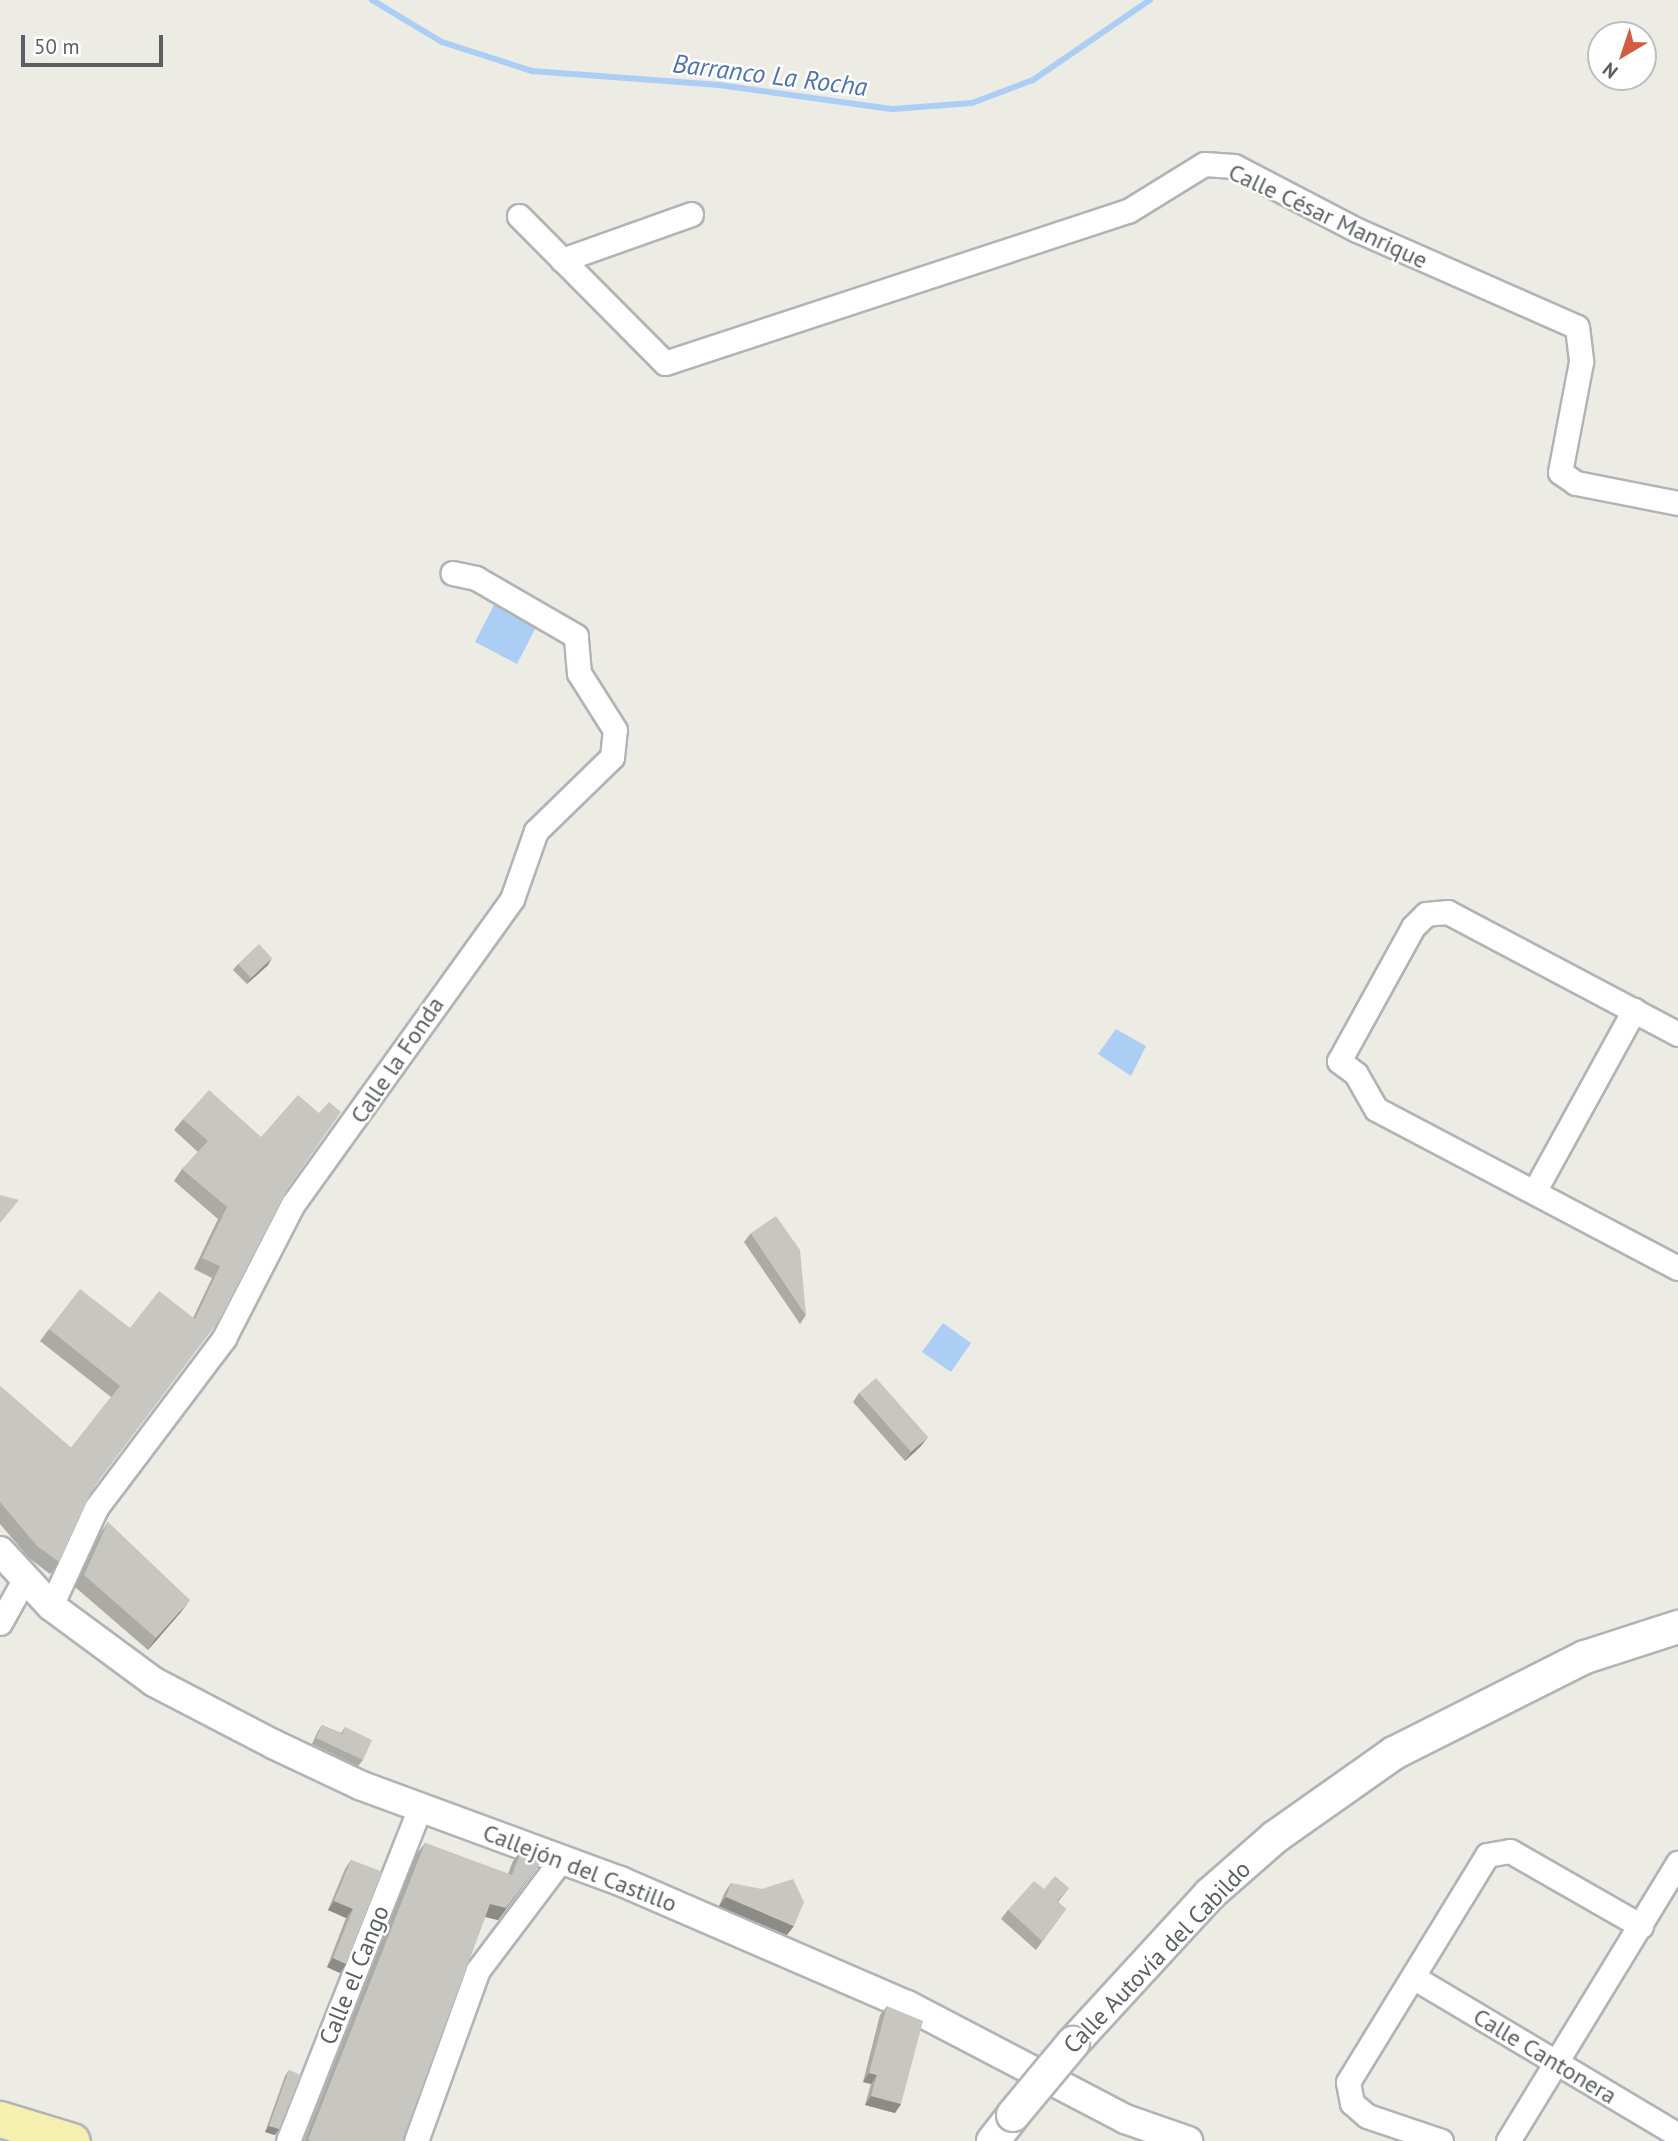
<!DOCTYPE html>
<html>
<head>
<meta charset="utf-8">
<style>
	body { margin:0 }
	#map { position:relative; width:1678px; height:2141px; overflow:hidden; background:#ecebe4; font-family:"PT Sans",sans-serif }
	div>[style] { position:absolute }
	.water>* { inset:0; background:#accef4 }
	.stream>* { height:6px; margin:-3px; padding:0 3px; transform-origin:3px; border-radius:3px; background:#accef4 }
	.roads { filter:drop-shadow(2px 0 #b1b3b7) drop-shadow(-2px 0 #b1b3b7) drop-shadow(0 2px #b1b3b7) drop-shadow(0 -2px #b1b3b7) }
	.minor>* { height:23px; margin:-11.5px; padding:0 11.5px; transform-origin:11.5px; border-radius:11.5px; background:#fff }
	.tertiary>* { height:28px; margin:-14px; padding:0 14px; transform-origin:14px; border-radius:14px; background:#fff }
	.secondary>* { height:32px; margin:-16px; padding:0 16px; transform-origin:16px; border-radius:16px; background:#fff }
	.primary>* { height:35px; margin:-17.5px; padding:0 17.5px; transform-origin:17.5px; border-radius:17.5px; background:#f5f0b0 }
	.bridges { filter:drop-shadow(2px 0 #b3b5b9) drop-shadow(-2px 0 #b3b5b9) drop-shadow(0 2px #b3b5b9) drop-shadow(0 -2px #b3b5b9) }
	.secondary-bridge>* { height:32px; margin:-16px; padding:0 16px; transform-origin:16px; border-radius:16px; background:#fff }
	.wall>* { inset:0; background:#acaaa5 }
	.shaded-wall>* { inset:0; background:#8c8b86 }
	.building>* { inset:0; background:#c8c6c0 }
	span { translate:-50% -50%; white-space:nowrap; text-align:center; line-height:1.15; -webkit-text-stroke:5px #fff; paint-order:stroke }
	.street-label { font-size:24px; color:#5c5e62 }
	.water-label { font-size:26px; color:#4f74ac; font-style:italic }
	.north { position:absolute; left:1587px; top:21px; width:70px; height:70px; box-sizing:border-box; background:#fff; border:2px solid #bebfc0; border-radius:50%; rotate:219deg; font-size:19px; font-weight:700; line-height:28px; text-align:center; color:#5c5e62 }
	.north::after { content:''; display:block; margin:auto; width:24px; height:32px; background:#d35b43; clip-path:polygon(50% 0,100% 100%,50% 72%,0 100%) }
	.scale { position:absolute; left:21px; top:35px; width:142px; height:32px; box-sizing:border-box; border:4px solid #5c5e62; border-top:0; padding-left:9px; font-size:21px; line-height:24px; white-space:nowrap; color:#5c5e62; -webkit-text-stroke:5px #fff; paint-order:stroke }
</style>
</head>
<body>
<div id="map">
	<div class="water">
		<i style="clip-path:polygon(496px 601px,538px 623px,517px 664px,475px 642px)"></i>
		<i style="clip-path:polygon(1116px 1029px,1146px 1046px,1131px 1076px,1098px 1054px)"></i>
		<i style="clip-path:polygon(943px 1323px,971px 1343px,951px 1372px,922px 1352px)"></i>
	</div>
	<div class="stream">
		<i style="left:372px;top:0;width:82px;rotate:31deg"></i>
		<i style="left:442px;top:42px;width:95px;rotate:17.9deg"></i>
		<i style="left:532px;top:71px;width:188px;rotate:4.3deg"></i>
		<i style="left:719px;top:85px;width:176px;rotate:7.9deg"></i>
		<i style="left:893px;top:109px;width:79px;rotate:-4.3deg"></i>
		<i style="left:972px;top:103px;width:65px;rotate:-20.7deg"></i>
		<i style="left:1033px;top:80px;width:142px;rotate:-34.4deg"></i>
	</div>
	<div class="roads">
		<div class="minor">
			<i style="left:519px;top:216px;width:207px;rotate:45.2deg"></i>
			<i style="left:665px;top:363px;width:487px;rotate:-18.2deg"></i>
			<i style="left:1128px;top:211px;width:89px;rotate:-31.7deg"></i>
			<i style="left:1204px;top:164px;width:30px;rotate:4deg"></i>
			<i style="left:1234px;top:166px;width:139px;rotate:27.5deg"></i>
			<i style="left:1357px;top:230px;width:240px;rotate:23.8deg"></i>
			<i style="left:1577px;top:327px;width:35px;rotate:83deg"></i>
			<i style="left:1581px;top:362px;width:112px;rotate:100.8deg"></i>
			<i style="left:1560px;top:472px;width:19px;rotate:35deg"></i>
			<i style="left:1576px;top:483px;width:104px;rotate:11.1deg"></i>
			<i style="left:562px;top:260px;width:137px;rotate:-19.6deg"></i>
			<i style="left:1678px;top:1034px;width:260px;rotate:-152.1deg"></i>
			<i style="left:1448px;top:912px;width:22px;rotate:175deg"></i>
			<i style="left:1426px;top:914px;width:18px;rotate:135deg"></i>
			<i style="left:1413px;top:927px;width:153px;rotate:118.9deg"></i>
			<i style="left:1339px;top:1061px;width:21px;rotate:37deg"></i>
			<i style="left:1356px;top:1074px;width:40px;rotate:60.3deg"></i>
			<i style="left:1376px;top:1109px;width:341px;rotate:27.8deg"></i>
			<i style="left:1534px;top:1192px;width:208px;rotate:-61.2deg"></i>
			<i style="left:51px;top:1606px;width:108px;rotate:-65.3deg"></i>
			<i style="left:96px;top:1508px;width:213px;rotate:-53deg"></i>
			<i style="left:224px;top:1338px;width:151px;rotate:-62.8deg"></i>
			<i style="left:293px;top:1204px;width:375px;rotate:-54.3deg"></i>
			<i style="left:512px;top:899px;width:72px;rotate:-70.6deg"></i>
			<i style="left:536px;top:831px;width:106px;rotate:-44.2deg"></i>
			<i style="left:612px;top:757px;width:27px;rotate:-84deg"></i>
			<i style="left:615px;top:730px;width:67px;rotate:-122.3deg"></i>
			<i style="left:579px;top:673px;width:37px;rotate:-95deg"></i>
			<i style="left:576px;top:636px;width:116px;rotate:-149.9deg"></i>
			<i style="left:476px;top:578px;width:24px;rotate:-168deg"></i>
			<i style="left:0;top:1623px;width:49px;rotate:-60.8deg"></i>
			<i style="left:1413px;top:1977px;width:309px;rotate:30.8deg"></i>
			<i style="left:288px;top:2141px;width:358px;rotate:-68.4deg"></i>
			<i style="left:416px;top:2141px;width:182px;rotate:-70.1deg"></i>
			<i style="left:478px;top:1970px;width:141px;rotate:-53deg"></i>
			<i style="left:1441px;top:2141px;width:78px;rotate:-161.3deg"></i>
			<i style="left:1367px;top:2116px;width:20px;rotate:-139deg"></i>
			<i style="left:1352px;top:2103px;width:21px;rotate:-101deg"></i>
			<i style="left:1348px;top:2082px;width:266px;rotate:-58.5deg"></i>
			<i style="left:1487px;top:1855px;width:23px;rotate:-10deg"></i>
			<i style="left:1510px;top:1851px;width:151px;rotate:29.8deg"></i>
			<i style="left:1508px;top:2141px;width:326px;rotate:-58.6deg"></i>
		</div>
		<div class="tertiary">
			<i style="left:0;top:1551px;width:75px;rotate:47.2deg"></i>
			<i style="left:51px;top:1606px;width:128px;rotate:36.4deg"></i>
			<i style="left:154px;top:1682px;width:134px;rotate:27.5deg"></i>
			<i style="left:273px;top:1744px;width:98px;rotate:25.3deg"></i>
			<i style="left:362px;top:1786px;width:275px;rotate:20.2deg"></i>
			<i style="left:620px;top:1881px;width:313px;rotate:23.4deg"></i>
			<i style="left:907px;top:2005px;width:246px;rotate:27.6deg"></i>
			<i style="left:1125px;top:2119px;width:67px;rotate:19.2deg"></i>
		</div>
		<div class="secondary">
			<i style="left:1073px;top:2043px;width:202px;rotate:-47.4deg"></i>
			<i style="left:1210px;top:1894px;width:86px;rotate:-41.2deg"></i>
			<i style="left:1275px;top:1837px;width:146px;rotate:-35.2deg"></i>
			<i style="left:1394px;top:1753px;width:214px;rotate:-26.7deg"></i>
			<i style="left:1585px;top:1657px;width:98px;rotate:-17.9deg"></i>
			<i style="left:993px;top:2141px;width:33px;rotate:-52deg"></i>
		</div>
		<div class="primary">
			<i style="left:0;top:2119px;width:75px;rotate:17deg"></i>
		</div>
	</div>
	<div class="bridges">
		<div class="secondary-bridge">
			<i style="left:1013px;top:2115px;width:94px;rotate:-50.2deg"></i>
		</div>
	</div>
	<div class="wall">
		<i style="clip-path:polygon(238px 964px,268px 965px,247px 984px,233px 970px)"></i>
		<i style="clip-path:polygon(183px 1119px,288px 1186px,92px 1490px,59px 1562px,50px 1574px,29px 1558px,0 1524px,0 1386px,71px 1448px,111px 1397px,40px 1341px,49px 1329px,130px 1328px,193px 1318px,212px 1278px,194px 1269px,218px 1219px,174px 1181px,182px 1169px,198px 1152px,174px 1130px)"></i>
		<i style="clip-path:polygon(751px 1233px,806px 1315px,800px 1324px,744px 1242px)"></i>
		<i style="clip-path:polygon(859px 1393px,921px 1446px,905px 1461px,853px 1402px)"></i>
		<i style="clip-path:polygon(108px 1522px,181px 1612px,148px 1650px,75px 1587px,100px 1534px)"></i>
		<i style="clip-path:polygon(322px 1725px,341px 1733px,345px 1727px,363px 1760px,358px 1766px,312px 1744px,318px 1731px)"></i>
		<i style="clip-path:polygon(425px 1843px,508px 1874px,513px 1861px,522px 1849px,536px 1869px,498px 1920px,485px 1917px,402px 2141px,304px 2141px,416px 1855px)"></i>
		<i style="clip-path:polygon(351px 1860px,382px 1872px,346px 1964px,340px 1973px,327px 1967px,346px 1918px,328px 1910px,345px 1869px)"></i>
		<i style="clip-path:polygon(731px 1883px,787px 1935px,719px 1906px,725px 1892px)"></i>
		<i style="clip-path:polygon(1069px 1888px,1058px 1902px,1066px 1909px,1036px 1950px,1001px 1919px,1008px 1910px)"></i>
		<i style="clip-path:polygon(887px 2006px,901px 2104px,895px 2113px,865px 2105px,871px 2084px,863px 2082px,880px 2015px)"></i>
		<i style="clip-path:polygon(289px 2070px,279px 2129px,275px 2135px,265px 2132px,285px 2076px)"></i>
	</div>
	<div class="shaded-wall">
		<i style="clip-path:polygon(272px 958px,268px 965px,247px 984px,251px 978px)"></i>
		<i style="clip-path:polygon(928px 1437px,921px 1446px,905px 1461px,911px 1452px)"></i>
		<i style="clip-path:polygon(190px 1600px,181px 1612px,148px 1650px,156px 1638px)"></i>
		<i style="clip-path:polygon(536px 1869px,498px 1920px,482px 1916px,490px 1904px)"></i>
		<i style="clip-path:polygon(726px 1897px,794px 1926px,787px 1935px,719px 1906px)"></i>
		<i style="clip-path:polygon(334px 1901px,353px 1909px,346px 1918px,328px 1910px)"></i>
		<i style="clip-path:polygon(333px 1958px,346px 1964px,340px 1973px,327px 1967px)"></i>
		<i style="clip-path:polygon(869px 2073px,877px 2075px,871px 2084px,863px 2082px)"></i>
		<i style="clip-path:polygon(871px 2096px,901px 2104px,895px 2113px,865px 2105px)"></i>
		<i style="clip-path:polygon(269px 2126px,279px 2129px,275px 2135px,265px 2132px)"></i>
	</div>
	<div class="building">
		<i style="clip-path:polygon(259px 944px,272px 958px,251px 978px,238px 964px)"></i>
		<i style="clip-path:polygon(209px 1090px,261px 1137px,298px 1095px,319px 1113px,329px 1102px,341px 1112px,289px 1186px,220px 1319px,93px 1488px,59px 1562px,37px 1546px,0 1502px,0 1386px,71px 1448px,120px 1386px,49px 1329px,80px 1289px,130px 1328px,159px 1291px,195px 1319px,220px 1266px,202px 1258px,227px 1207px,182px 1169px,208px 1141px,183px 1119px)"></i>
		<i style="clip-path:polygon(0 1195px,19px 1200px,0 1223px)"></i>
		<i style="clip-path:polygon(776px 1216px,800px 1250px,806px 1315px,751px 1233px)"></i>
		<i style="clip-path:polygon(876px 1378px,928px 1437px,911px 1452px,859px 1393px)"></i>
		<i style="clip-path:polygon(108px 1522px,190px 1600px,156px 1638px,84px 1575px)"></i>
		<i style="clip-path:polygon(322px 1725px,342px 1734px,345px 1727px,372px 1740px,363px 1760px,316px 1738px)"></i>
		<i style="clip-path:polygon(425px 1843px,512px 1875px,522px 1849px,545px 1857px,506px 1908px,490px 1904px,402px 2141px,311px 2141px,308px 2140px)"></i>
		<i style="clip-path:polygon(351px 1860px,382px 1872px,346px 1964px,333px 1958px,353px 1909px,334px 1901px)"></i>
		<i style="clip-path:polygon(1055px 1876px,1069px 1888px,1057px 1901px,1066px 1909px,1042px 1941px,1008px 1910px,1034px 1881px,1044px 1889px)"></i>
		<i style="clip-path:polygon(793px 1879px,804px 1902px,794px 1926px,726px 1897px,731px 1883px,762px 1889px)"></i>
		<i style="clip-path:polygon(887px 2006px,923px 2021px,901px 2104px,871px 2096px,877px 2075px,869px 2073px)"></i>
		<i style="clip-path:polygon(289px 2070px,301px 2075px,279px 2129px,269px 2126px)"></i>
	</div>
	<div class="street-label">
		<span style="left:1328px;top:216px;rotate:25deg">Calle César Manrique</span>
		<span style="left:397px;top:1060px;rotate:-56deg">Calle la Fonda</span>
		<span style="left:580px;top:1868px;rotate:21deg">Callejón del Castillo</span>
		<span style="left:1157px;top:1957px;rotate:-46deg">Calle Autovía del Cabildo</span>
		<span style="left:354px;top:1975px;rotate:-68deg">Calle el Cango</span>
		<span style="left:1545px;top:2056px;rotate:31deg">Calle Cantonera</span>
	</div>
	<div class="water-label">
		<span style="left:770px;top:75px;rotate:7deg">Barranco La Rocha</span>
	</div>
	<div class="north">N</div>
	<div class="scale">50 m</div>
</div>
</body>
</html>
